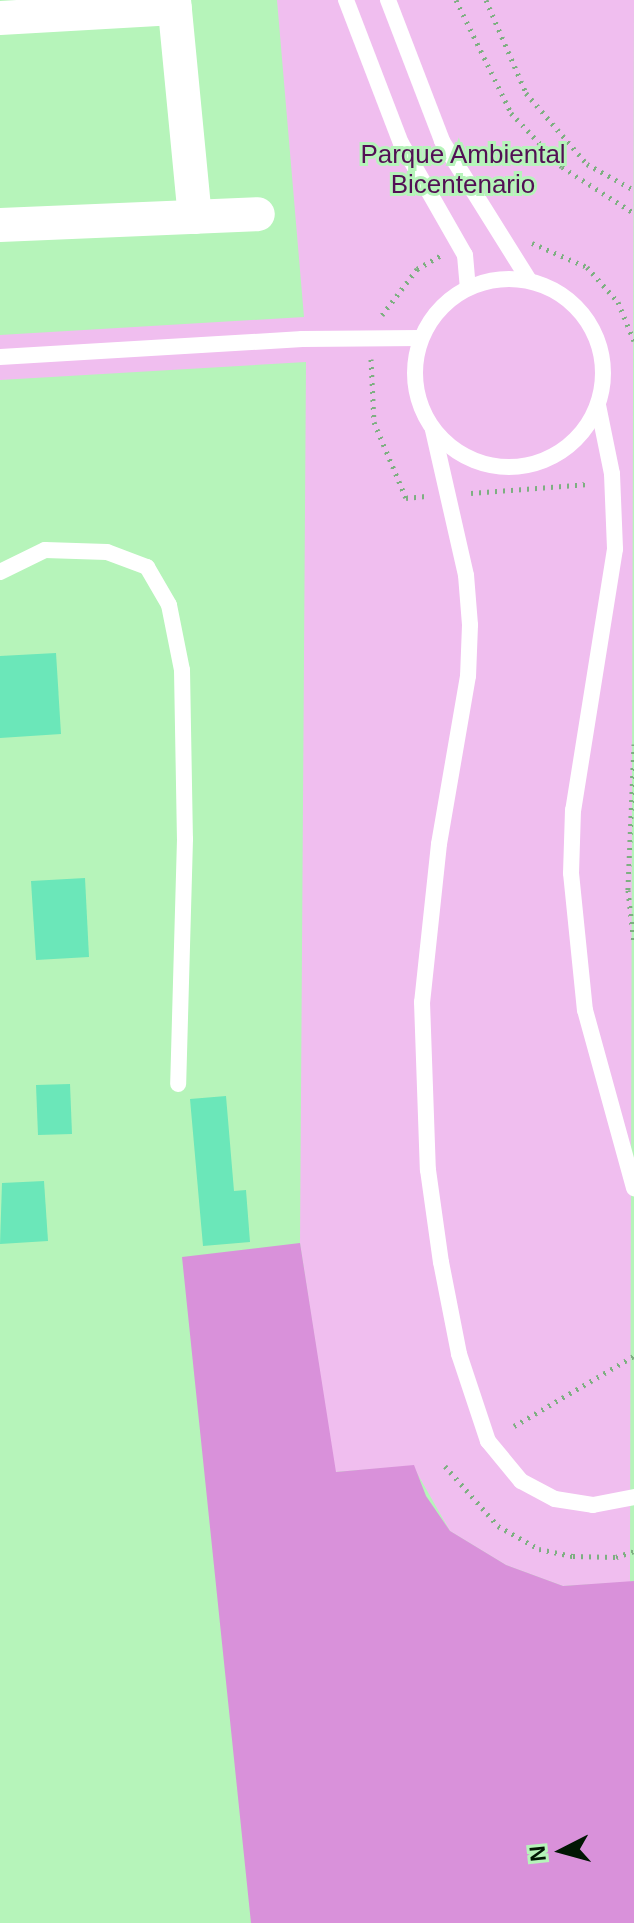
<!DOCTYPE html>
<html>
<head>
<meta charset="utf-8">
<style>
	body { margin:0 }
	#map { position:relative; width:634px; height:1923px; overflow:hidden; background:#b6f4ba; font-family:Helvetica,sans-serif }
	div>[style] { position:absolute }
	.green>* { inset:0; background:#f0beef }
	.forest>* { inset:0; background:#d991da }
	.building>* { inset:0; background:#6be7b9 }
	.path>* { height:5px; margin-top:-2.5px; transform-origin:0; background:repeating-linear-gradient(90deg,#7daf81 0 2px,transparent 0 8px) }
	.lane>* { height:16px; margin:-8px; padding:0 8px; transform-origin:8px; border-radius:8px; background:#fff }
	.lane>.ring { margin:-8px; padding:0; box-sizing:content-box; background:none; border:16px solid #fff; border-radius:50% }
	.street>* { height:34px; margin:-17px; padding:0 17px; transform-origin:17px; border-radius:17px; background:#fff }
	span { translate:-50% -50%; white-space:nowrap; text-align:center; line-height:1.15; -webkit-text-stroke:6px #b6f4ba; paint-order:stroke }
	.park-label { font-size:26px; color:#521054 }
	.north { position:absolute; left:522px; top:1811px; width:80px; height:80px; -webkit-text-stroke:6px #b6f4ba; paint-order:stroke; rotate:264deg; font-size:22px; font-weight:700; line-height:32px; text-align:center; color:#011704 }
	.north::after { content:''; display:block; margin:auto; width:28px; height:36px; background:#011704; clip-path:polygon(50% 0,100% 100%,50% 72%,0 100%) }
</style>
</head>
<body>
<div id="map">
	<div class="green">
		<i style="clip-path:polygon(277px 0,634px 0,630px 1582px,563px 1586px,506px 1565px,450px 1531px,413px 1466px,335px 1472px,300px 1243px,306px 362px,0 380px,0 335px,304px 317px)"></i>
	</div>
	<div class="forest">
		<i style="clip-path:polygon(300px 1243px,336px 1472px,414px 1465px,426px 1496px,450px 1531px,506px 1565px,563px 1586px,634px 1581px,634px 1923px,251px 1923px,182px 1257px)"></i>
	</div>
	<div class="building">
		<i style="clip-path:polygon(56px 653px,61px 734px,0 738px,0 656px)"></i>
		<i style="clip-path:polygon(85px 878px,89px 957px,36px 960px,31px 881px)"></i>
		<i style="clip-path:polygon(70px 1084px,72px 1134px,38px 1135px,36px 1085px)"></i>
		<i style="clip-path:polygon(226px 1096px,234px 1191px,246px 1190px,250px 1242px,203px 1246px,190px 1099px)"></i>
		<i style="clip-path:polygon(44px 1181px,48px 1241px,0 1244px,2px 1183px)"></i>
	</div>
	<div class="path">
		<i style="left:456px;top:0;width:126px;rotate:64deg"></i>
		<i style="left:511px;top:113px;width:74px;rotate:46.6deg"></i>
		<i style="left:562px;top:167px;width:85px;rotate:32.6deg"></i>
		<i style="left:486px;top:0;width:101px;rotate:66.7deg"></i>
		<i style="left:526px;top:93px;width:94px;rotate:49.3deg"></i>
		<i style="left:587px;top:164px;width:54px;rotate:29deg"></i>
		<i style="left:532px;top:243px;width:60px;rotate:23.6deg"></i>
		<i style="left:587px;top:267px;width:47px;rotate:48.5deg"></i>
		<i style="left:618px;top:302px;width:42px;rotate:67.7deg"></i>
		<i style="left:382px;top:315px;width:58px;rotate:-52.7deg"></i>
		<i style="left:417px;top:269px;width:28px;rotate:-30deg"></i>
		<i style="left:371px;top:359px;width:63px;rotate:87.3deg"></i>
		<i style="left:374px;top:422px;width:82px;rotate:67.2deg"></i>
		<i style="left:406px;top:498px;width:20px;rotate:-6deg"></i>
		<i style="left:471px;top:493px;width:118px;rotate:-4.4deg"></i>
		<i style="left:634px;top:744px;width:146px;rotate:92.4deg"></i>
		<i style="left:628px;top:890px;width:54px;rotate:83.7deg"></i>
		<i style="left:514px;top:1426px;width:139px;rotate:-30.3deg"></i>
		<i style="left:445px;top:1466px;width:80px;rotate:48.5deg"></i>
		<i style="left:498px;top:1526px;width:47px;rotate:29.3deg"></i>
		<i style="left:539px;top:1549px;width:35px;rotate:12deg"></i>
		<i style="left:573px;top:1556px;width:43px;rotate:1.3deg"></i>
		<i style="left:616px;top:1557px;width:19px;rotate:-18deg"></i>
	</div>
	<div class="lane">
		<i style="left:346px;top:0;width:153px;rotate:69deg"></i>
		<i style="left:401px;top:143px;width:129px;rotate:60.3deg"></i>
		<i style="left:465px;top:255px;width:33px;rotate:85deg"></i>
		<i style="left:388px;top:0;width:151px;rotate:69deg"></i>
		<i style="left:442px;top:141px;width:164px;rotate:58deg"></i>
		<i class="ring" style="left:415px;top:279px;width:172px;height:172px"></i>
		<i style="left:0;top:357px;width:303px;rotate:-3.4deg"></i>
		<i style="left:302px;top:339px;width:119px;rotate:-0.5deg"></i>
		<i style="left:598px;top:405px;width:70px;rotate:78.5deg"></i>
		<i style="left:612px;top:474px;width:75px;rotate:87.7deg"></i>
		<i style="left:615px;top:549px;width:264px;rotate:99.1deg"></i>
		<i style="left:573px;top:810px;width:63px;rotate:91.8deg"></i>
		<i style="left:571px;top:873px;width:138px;rotate:84.2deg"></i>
		<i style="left:585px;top:1010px;width:185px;rotate:74.6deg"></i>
		<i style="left:433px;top:430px;width:149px;rotate:77.2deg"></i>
		<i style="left:466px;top:575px;width:50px;rotate:85.4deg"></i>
		<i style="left:470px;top:625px;width:51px;rotate:92.2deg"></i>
		<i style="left:468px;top:676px;width:170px;rotate:99.8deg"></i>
		<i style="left:439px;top:844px;width:159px;rotate:96.1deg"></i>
		<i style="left:422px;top:1002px;width:168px;rotate:88deg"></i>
		<i style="left:428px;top:1170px;width:93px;rotate:82deg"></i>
		<i style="left:441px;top:1262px;width:94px;rotate:78.9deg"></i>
		<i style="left:459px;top:1354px;width:92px;rotate:71.6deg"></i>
		<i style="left:488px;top:1441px;width:52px;rotate:50.5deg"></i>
		<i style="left:521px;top:1481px;width:38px;rotate:28deg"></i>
		<i style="left:555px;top:1499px;width:38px;rotate:9deg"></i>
		<i style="left:593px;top:1505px;width:42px;rotate:-11deg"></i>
		<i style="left:0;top:572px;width:50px;rotate:-26.1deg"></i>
		<i style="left:45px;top:550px;width:62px;rotate:1.8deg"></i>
		<i style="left:107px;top:552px;width:43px;rotate:20.6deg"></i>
		<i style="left:147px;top:567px;width:44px;rotate:59.9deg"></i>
		<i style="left:169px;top:605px;width:66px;rotate:78.7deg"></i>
		<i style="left:182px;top:670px;width:169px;rotate:89deg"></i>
		<i style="left:185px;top:839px;width:245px;rotate:91.6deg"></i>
	</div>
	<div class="street">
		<i style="left:174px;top:0;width:218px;rotate:84.5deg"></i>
		<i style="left:0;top:18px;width:175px;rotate:-3.3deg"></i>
		<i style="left:0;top:225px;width:258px;rotate:-2.4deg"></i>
	</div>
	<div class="park-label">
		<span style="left:463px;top:170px">Parque Ambiental<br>Bicentenario</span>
	</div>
	<div class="north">N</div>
</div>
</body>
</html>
